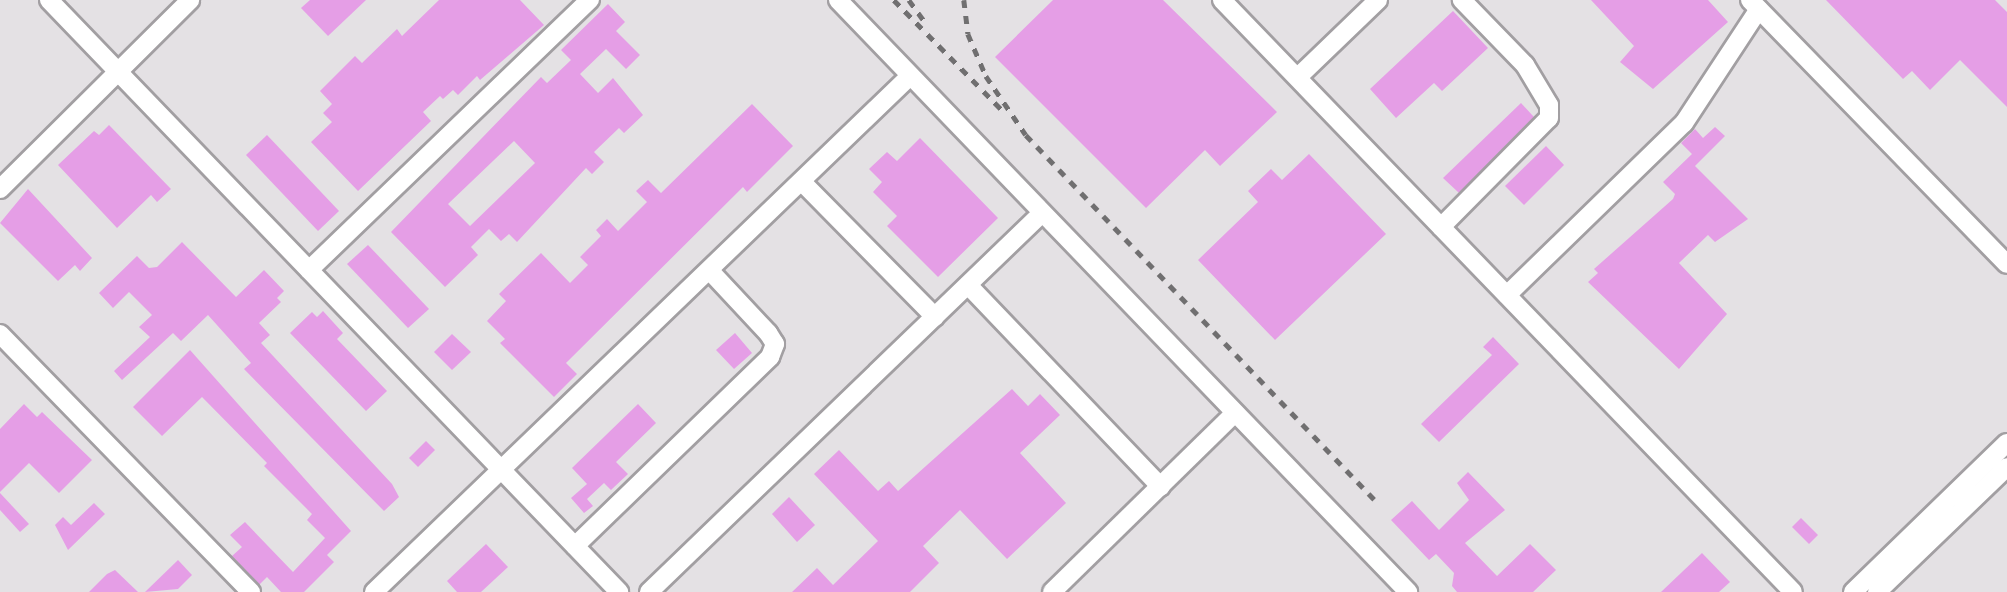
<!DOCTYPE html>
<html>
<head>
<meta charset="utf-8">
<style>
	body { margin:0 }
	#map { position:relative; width:2007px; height:592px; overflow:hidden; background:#e4e1e4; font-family:"Noto Sans",sans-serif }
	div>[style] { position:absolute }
	.building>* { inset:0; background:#e59ee6 }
	.roads { filter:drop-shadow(2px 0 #a29fa2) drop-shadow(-2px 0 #a29fa2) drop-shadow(0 2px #a29fa2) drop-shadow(0 -2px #a29fa2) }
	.minor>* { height:18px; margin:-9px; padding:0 9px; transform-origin:9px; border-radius:9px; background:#fff }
	.rail>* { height:4.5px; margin-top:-2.25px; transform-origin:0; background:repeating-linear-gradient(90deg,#706f70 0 8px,transparent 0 16px) }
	span { translate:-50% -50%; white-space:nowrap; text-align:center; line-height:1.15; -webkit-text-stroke:4.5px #e4e1e4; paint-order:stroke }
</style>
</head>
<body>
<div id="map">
	<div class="building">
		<i style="clip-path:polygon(310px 0,366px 0,328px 36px,301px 8px)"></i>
		<i style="clip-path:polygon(439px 0,520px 0,544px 25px,480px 80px,477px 76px,458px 95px,453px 90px,443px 99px,440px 96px,423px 112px,431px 121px,358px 191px,311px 142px,332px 122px,323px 113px,332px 104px,320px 91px,355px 56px,362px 63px,397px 29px,402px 36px)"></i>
		<i style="clip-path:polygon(1053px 0,1163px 0,1277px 112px,1220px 166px,1205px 150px,1146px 208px,995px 57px)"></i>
		<i style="clip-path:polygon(1591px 0,1708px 0,1728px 22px,1653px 89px,1620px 62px,1634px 46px)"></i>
		<i style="clip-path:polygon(1826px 0,1995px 0,2007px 12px,2007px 107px,1960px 60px,1930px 90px,1912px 71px,1903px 79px)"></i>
		<i style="clip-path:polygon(evenodd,608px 4px,625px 22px,616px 31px,640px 55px,626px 69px,606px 49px,580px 74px,598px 93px,613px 78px,643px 115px,624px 133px,619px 128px,594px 152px,604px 162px,592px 174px,586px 168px,517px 242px,509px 234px,501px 241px,489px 229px,471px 247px,478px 255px,445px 287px,391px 232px,541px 77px,547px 83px,571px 60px,561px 50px,608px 4px,514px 141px,535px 163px,470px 226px,448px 204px,514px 141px)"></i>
		<i style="clip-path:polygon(1453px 11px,1488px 48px,1442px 91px,1434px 83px,1396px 118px,1370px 89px)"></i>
		<i style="clip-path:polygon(1521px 103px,1534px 117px,1459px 193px,1443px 178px)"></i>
		<i style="clip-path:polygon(752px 104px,793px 146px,747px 192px,743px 187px,566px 363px,577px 374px,554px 397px,500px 343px,505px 339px,487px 321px,506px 301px,499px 294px,541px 253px,570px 283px,588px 265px,580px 257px,601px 236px,596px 230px,607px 219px,618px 231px,647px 202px,636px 191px,648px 180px,661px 193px)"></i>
		<i style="clip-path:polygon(109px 125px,171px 189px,157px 202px,151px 195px,117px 228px,58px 165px,94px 131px,99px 135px)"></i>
		<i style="clip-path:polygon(1715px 127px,1725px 136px,1695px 166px,1748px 219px,1715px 242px,1708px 235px,1679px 263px,1727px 314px,1679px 369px,1588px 282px,1598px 273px,1594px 269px,1673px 199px,1675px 194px,1663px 182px,1692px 154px,1681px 143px,1695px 129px,1703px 138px)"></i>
		<i style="clip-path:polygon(267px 135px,339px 211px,318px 231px,246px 155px)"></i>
		<i style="clip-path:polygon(920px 138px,998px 218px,938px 277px,887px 226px,897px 216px,873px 192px,882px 182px,869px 169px,887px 152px,897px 161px)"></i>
		<i style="clip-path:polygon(1546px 146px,1564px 165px,1524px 205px,1505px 186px)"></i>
		<i style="clip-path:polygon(1309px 154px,1386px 234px,1275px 340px,1198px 260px,1258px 202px,1248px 191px,1271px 169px,1282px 180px)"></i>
		<i style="clip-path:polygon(28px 189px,92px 258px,80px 271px,75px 265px,58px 281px,0 223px)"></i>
		<i style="clip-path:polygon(182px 242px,236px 297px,264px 270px,284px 291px,277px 298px,281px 302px,259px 323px,270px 335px,261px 343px,392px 484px,399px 497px,384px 511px,244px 369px,251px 363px,208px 315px,181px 341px,173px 333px,122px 380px,114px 371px,150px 337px,139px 327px,152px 315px,129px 292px,113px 308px,99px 293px,137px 256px,149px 268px,157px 267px)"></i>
		<i style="clip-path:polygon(368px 245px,429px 309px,408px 328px,347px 264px)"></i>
		<i style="clip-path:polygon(323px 311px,343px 333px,337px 339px,387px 391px,366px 411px,290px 333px,312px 312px,317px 317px)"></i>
		<i style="clip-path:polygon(735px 333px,752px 353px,734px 369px,716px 350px)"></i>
		<i style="clip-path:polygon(452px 334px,471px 352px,452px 370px,434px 352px)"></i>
		<i style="clip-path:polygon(1493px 337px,1519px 364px,1439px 442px,1421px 424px,1492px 355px,1483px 347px)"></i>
		<i style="clip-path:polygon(190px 350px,351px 531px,327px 555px,334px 562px,304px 592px,281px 592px,267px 577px,259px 585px,232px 556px,242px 547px,230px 535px,245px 522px,293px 572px,325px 538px,307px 520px,312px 514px,264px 466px,267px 463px,202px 397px,162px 436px,133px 407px)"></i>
		<i style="clip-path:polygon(1012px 389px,1028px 406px,1040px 394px,1060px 415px,1020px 453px,1066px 503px,1007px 559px,960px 510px,923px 546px,939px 563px,910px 592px,792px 592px,817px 568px,833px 585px,878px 541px,814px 474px,839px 450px,878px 491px,889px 481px,898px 491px)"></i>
		<i style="clip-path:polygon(24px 404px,37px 417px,42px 412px,92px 460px,59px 493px,29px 463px,0 492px,0 429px)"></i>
		<i style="clip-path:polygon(638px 404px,656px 423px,616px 462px,628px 474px,611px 490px,604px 483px,587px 499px,593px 506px,584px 513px,571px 498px,587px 484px,572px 468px)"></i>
		<i style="clip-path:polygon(426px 441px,435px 450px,418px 467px,409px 458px)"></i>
		<i style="clip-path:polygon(1468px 472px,1505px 510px,1465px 543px,1497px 576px,1530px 544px,1556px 570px,1533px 592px,1457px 592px,1452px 586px,1454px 573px,1436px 554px,1429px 560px,1391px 520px,1412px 501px,1439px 530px,1469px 500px,1457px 483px)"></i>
		<i style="clip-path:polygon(0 493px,29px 524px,20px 532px,0 510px)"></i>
		<i style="clip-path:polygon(789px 497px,815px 525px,797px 542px,772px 514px)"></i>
		<i style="clip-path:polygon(94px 503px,105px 514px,68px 550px,55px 525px,63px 517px,71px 525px)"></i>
		<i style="clip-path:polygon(1801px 518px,1818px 535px,1809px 544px,1792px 527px)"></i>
		<i style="clip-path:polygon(486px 544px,508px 567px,481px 592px,457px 592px,447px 581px)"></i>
		<i style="clip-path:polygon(1702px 553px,1730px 582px,1719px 592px,1661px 592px)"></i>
		<i style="clip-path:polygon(178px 560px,192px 575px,178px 589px,145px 592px)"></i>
		<i style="clip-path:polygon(115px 570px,138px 592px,89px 592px,107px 574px)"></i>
	</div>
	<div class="roads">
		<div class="minor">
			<i style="left:49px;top:0;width:822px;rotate:46.08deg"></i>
			<i style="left:838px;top:0;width:822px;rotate:46.08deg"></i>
			<i style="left:1222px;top:0;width:822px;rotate:46.03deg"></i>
			<i style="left:1750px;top:0;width:368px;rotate:45.8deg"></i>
			<i style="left:1298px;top:77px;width:111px;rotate:-43.9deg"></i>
			<i style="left:803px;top:183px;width:188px;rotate:45.4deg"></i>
			<i style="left:0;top:189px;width:268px;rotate:-44.8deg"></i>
			<i style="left:1441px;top:227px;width:153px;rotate:-45.3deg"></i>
			<i style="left:1549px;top:118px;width:13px;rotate:-90deg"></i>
			<i style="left:1549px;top:105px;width:47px;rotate:-121deg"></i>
			<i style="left:1525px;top:65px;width:91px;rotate:-134.1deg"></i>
			<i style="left:309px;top:270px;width:390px;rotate:-43.9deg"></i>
			<i style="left:968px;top:285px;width:279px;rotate:46.3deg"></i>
			<i style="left:1507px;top:295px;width:247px;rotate:-44.2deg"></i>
			<i style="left:1684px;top:123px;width:136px;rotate:-56.7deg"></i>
			<i style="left:0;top:334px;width:360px;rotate:45.8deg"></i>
			<i style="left:575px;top:546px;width:272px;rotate:-44.1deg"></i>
			<i style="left:770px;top:357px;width:14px;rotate:-69deg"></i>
			<i style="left:775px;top:344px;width:13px;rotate:-122deg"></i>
			<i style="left:768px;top:333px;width:85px;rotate:-133.1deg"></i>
			<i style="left:374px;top:592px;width:744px;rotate:-43.91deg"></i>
			<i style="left:649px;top:592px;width:546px;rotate:-43.96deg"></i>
			<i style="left:1052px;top:592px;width:256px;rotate:-44.4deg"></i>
			<i style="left:1853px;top:592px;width:214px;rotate:-44.1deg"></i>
			<i style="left:1877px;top:592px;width:180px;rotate:-43.9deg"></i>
		</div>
	</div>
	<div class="rail">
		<i style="left:894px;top:0;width:156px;rotate:45.5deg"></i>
		<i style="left:909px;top:0;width:27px;rotate:54deg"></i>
		<i style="left:964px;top:0;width:34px;rotate:83deg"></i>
		<i style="left:968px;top:34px;width:46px;rotate:66.8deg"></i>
		<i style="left:986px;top:76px;width:71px;rotate:55.9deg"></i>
		<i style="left:1026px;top:135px;width:504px;rotate:46.29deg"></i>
	</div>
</div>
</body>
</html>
